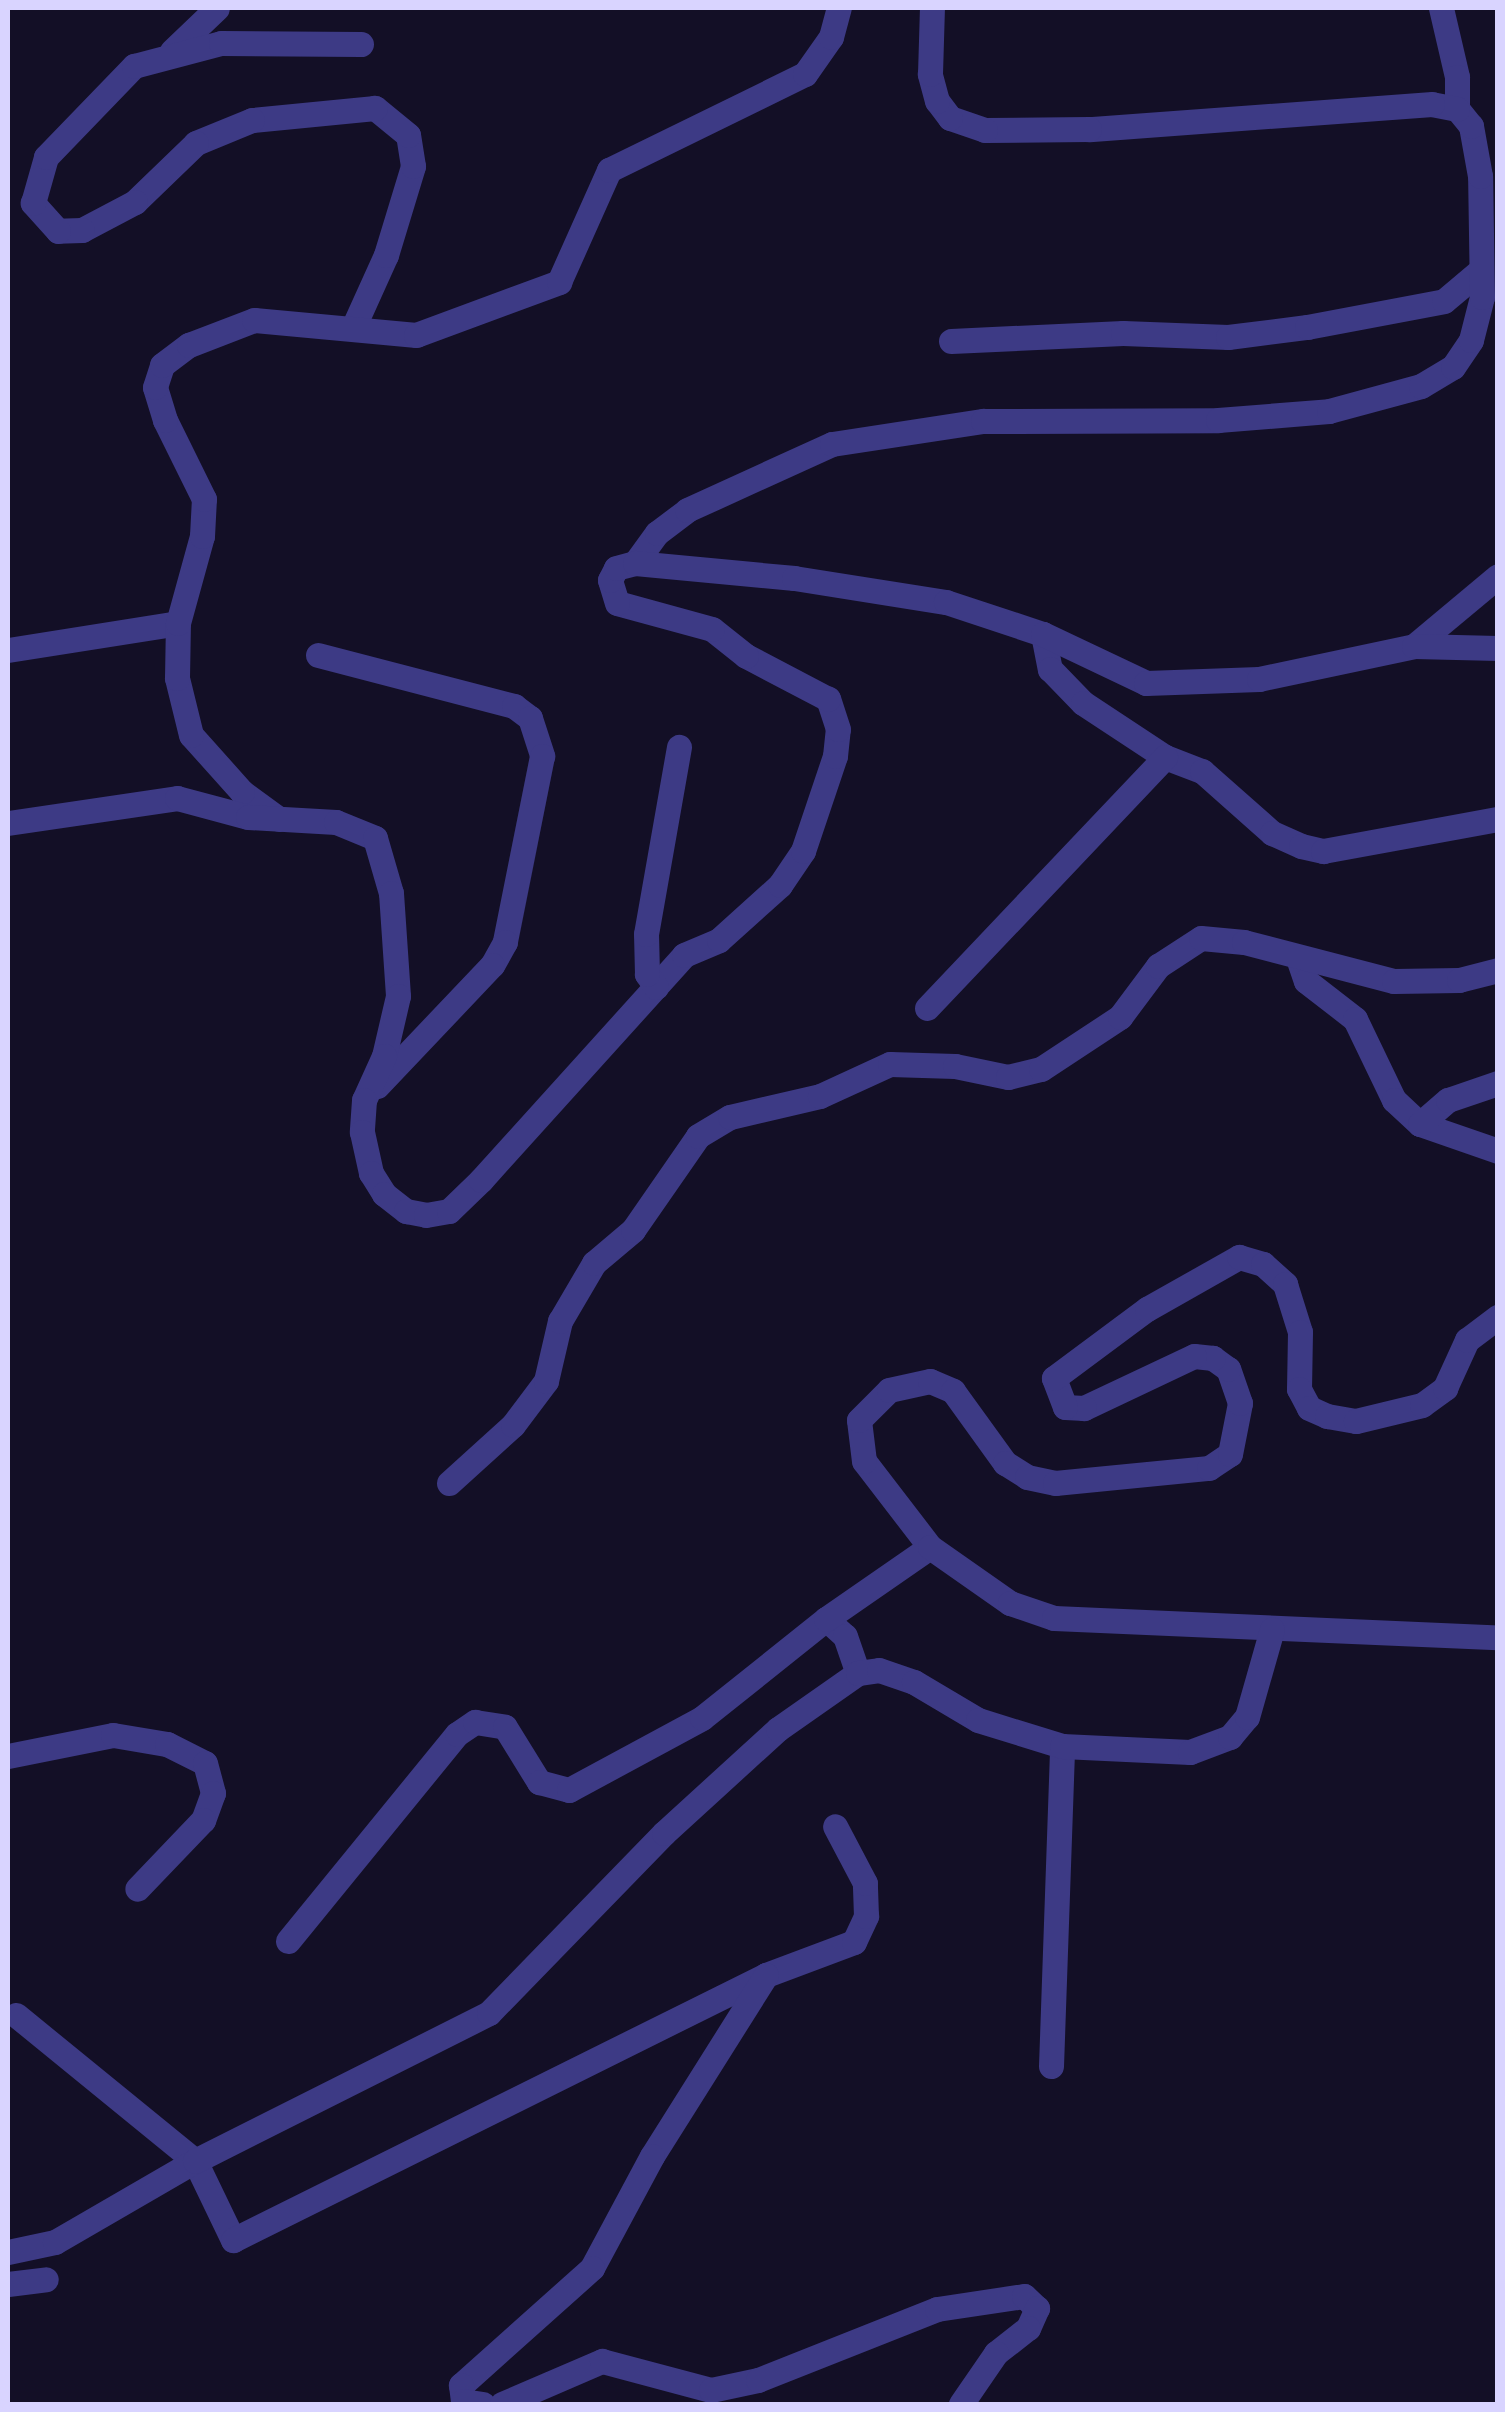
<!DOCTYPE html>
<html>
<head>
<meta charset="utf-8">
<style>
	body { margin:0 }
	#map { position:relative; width:1505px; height:2412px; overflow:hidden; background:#130f26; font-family:Poppins,sans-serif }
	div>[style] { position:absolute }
	.minor>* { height:25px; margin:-12.5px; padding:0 12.5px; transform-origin:12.5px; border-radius:12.5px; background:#3d3a85 }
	span { translate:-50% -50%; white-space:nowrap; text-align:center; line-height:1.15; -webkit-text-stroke:9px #130f26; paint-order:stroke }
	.frame { position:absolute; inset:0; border:10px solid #d9d4ff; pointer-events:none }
</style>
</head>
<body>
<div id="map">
	<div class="minor">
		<i style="left:1441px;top:8px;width:71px;rotate:76.9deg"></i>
		<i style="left:1457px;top:77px;width:32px;rotate:90deg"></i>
		<i style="left:172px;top:51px;width:62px;rotate:-43.7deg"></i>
		<i style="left:353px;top:328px;width:80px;rotate:-65.7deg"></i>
		<i style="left:386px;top:255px;width:93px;rotate:-73.1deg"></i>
		<i style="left:413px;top:166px;width:31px;rotate:-99deg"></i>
		<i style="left:408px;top:135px;width:43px;rotate:-140.7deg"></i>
		<i style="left:375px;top:108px;width:124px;rotate:174.4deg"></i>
		<i style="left:252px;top:120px;width:61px;rotate:157.7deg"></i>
		<i style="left:196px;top:143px;width:85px;rotate:136deg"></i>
		<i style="left:135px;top:202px;width:60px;rotate:152.2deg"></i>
		<i style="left:82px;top:230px;width:24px;rotate:178deg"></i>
		<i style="left:58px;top:231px;width:38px;rotate:-132deg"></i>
		<i style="left:33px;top:203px;width:48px;rotate:-74.2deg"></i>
		<i style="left:46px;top:157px;width:127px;rotate:-46deg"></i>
		<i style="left:134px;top:66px;width:90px;rotate:-14.8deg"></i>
		<i style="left:221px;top:43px;width:140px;rotate:0.4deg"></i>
		<i style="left:951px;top:341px;width:172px;rotate:-2.7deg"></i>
		<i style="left:1123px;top:333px;width:105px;rotate:2.2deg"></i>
		<i style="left:1228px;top:337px;width:80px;rotate:-7.2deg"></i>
		<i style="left:1307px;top:327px;width:139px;rotate:-10.7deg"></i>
		<i style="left:1444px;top:301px;width:48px;rotate:-40deg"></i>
		<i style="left:635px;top:563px;width:37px;rotate:-54deg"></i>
		<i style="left:657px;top:533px;width:38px;rotate:-37deg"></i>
		<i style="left:687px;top:510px;width:159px;rotate:-24.5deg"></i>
		<i style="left:832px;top:444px;width:153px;rotate:-8.7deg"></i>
		<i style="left:983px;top:421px;width:235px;rotate:-0.2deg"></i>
		<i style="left:1218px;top:420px;width:111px;rotate:-4.6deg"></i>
		<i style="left:1329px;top:411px;width:95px;rotate:-15.2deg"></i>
		<i style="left:1421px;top:386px;width:37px;rotate:-31deg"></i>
		<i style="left:1453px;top:367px;width:32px;rotate:-56deg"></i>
		<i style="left:1471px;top:340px;width:44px;rotate:-75.7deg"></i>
		<i style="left:1482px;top:297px;width:121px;rotate:-90.9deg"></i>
		<i style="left:1480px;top:176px;width:51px;rotate:-100.2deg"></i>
		<i style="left:1471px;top:126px;width:22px;rotate:-129deg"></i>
		<i style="left:1457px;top:109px;width:25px;rotate:-169deg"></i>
		<i style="left:1432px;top:104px;width:344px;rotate:175.8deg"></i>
		<i style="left:1089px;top:129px;width:104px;rotate:179.4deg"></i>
		<i style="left:985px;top:130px;width:37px;rotate:-161deg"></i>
		<i style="left:950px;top:118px;width:21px;rotate:-127deg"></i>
		<i style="left:937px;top:101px;width:28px;rotate:-105deg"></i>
		<i style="left:930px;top:74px;width:66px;rotate:-88.3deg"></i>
		<i style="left:1043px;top:634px;width:36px;rotate:79deg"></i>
		<i style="left:1050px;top:669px;width:47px;rotate:45.9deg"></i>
		<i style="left:1083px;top:703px;width:98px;rotate:33.4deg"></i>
		<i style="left:1165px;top:757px;width:40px;rotate:21deg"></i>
		<i style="left:1202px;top:771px;width:94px;rotate:41.5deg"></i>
		<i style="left:1272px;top:833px;width:32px;rotate:24deg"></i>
		<i style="left:1301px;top:846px;width:23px;rotate:13deg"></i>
		<i style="left:1323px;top:851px;width:178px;rotate:-10.4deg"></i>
		<i style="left:1414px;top:646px;width:109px;rotate:-39.8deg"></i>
		<i style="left:8px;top:650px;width:172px;rotate:-9deg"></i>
		<i style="left:318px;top:655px;width:203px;rotate:14.6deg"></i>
		<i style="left:514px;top:706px;width:20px;rotate:37deg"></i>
		<i style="left:530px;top:718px;width:40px;rotate:72deg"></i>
		<i style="left:542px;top:756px;width:190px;rotate:101.3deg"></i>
		<i style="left:505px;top:942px;width:26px;rotate:119deg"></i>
		<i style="left:492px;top:965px;width:167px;rotate:133.5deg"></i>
		<i style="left:279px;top:819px;width:46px;rotate:-143.9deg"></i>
		<i style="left:242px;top:792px;width:76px;rotate:-131.8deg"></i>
		<i style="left:191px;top:735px;width:59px;rotate:-103.8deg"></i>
		<i style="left:177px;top:678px;width:55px;rotate:-89deg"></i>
		<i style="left:178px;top:623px;width:90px;rotate:-74.6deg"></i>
		<i style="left:202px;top:536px;width:37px;rotate:-87deg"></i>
		<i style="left:204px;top:499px;width:88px;rotate:-116.3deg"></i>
		<i style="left:165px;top:420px;width:34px;rotate:-107deg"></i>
		<i style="left:155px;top:387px;width:23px;rotate:-72deg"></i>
		<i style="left:162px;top:365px;width:34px;rotate:-37deg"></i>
		<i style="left:189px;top:345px;width:70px;rotate:-21deg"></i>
		<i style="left:254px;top:320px;width:163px;rotate:5.3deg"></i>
		<i style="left:416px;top:335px;width:153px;rotate:-20.3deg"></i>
		<i style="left:559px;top:282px;width:123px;rotate:-65.9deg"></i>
		<i style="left:609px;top:170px;width:218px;rotate:-26.1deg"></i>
		<i style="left:805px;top:74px;width:45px;rotate:-54.9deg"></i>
		<i style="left:831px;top:37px;width:30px;rotate:-75deg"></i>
		<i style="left:8px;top:823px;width:171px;rotate:-8.4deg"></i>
		<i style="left:177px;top:798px;width:73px;rotate:15deg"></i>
		<i style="left:248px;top:817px;width:88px;rotate:3.3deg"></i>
		<i style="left:336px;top:822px;width:42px;rotate:22.3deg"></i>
		<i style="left:375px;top:838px;width:57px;rotate:73.8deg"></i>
		<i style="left:391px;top:893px;width:103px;rotate:86.1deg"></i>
		<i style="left:398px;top:996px;width:62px;rotate:103.1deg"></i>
		<i style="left:384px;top:1056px;width:48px;rotate:114.4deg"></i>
		<i style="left:364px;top:1100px;width:32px;rotate:94deg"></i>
		<i style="left:362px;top:1132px;width:42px;rotate:77.6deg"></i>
		<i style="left:371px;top:1173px;width:25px;rotate:58deg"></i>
		<i style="left:384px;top:1194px;width:28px;rotate:38deg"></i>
		<i style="left:406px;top:1211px;width:20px;rotate:11deg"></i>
		<i style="left:426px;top:1215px;width:23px;rotate:-10deg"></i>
		<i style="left:449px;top:1211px;width:45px;rotate:-44.1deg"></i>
		<i style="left:481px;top:1180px;width:303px;rotate:-47.9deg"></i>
		<i style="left:684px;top:955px;width:38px;rotate:-23deg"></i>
		<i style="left:719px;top:940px;width:82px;rotate:-42deg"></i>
		<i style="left:780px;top:885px;width:41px;rotate:-55.9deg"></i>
		<i style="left:803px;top:851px;width:100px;rotate:-71.4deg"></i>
		<i style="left:835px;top:756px;width:27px;rotate:-84deg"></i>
		<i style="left:838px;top:729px;width:32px;rotate:-108deg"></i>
		<i style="left:828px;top:699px;width:93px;rotate:-152.3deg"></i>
		<i style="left:746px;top:656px;width:43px;rotate:-141.5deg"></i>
		<i style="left:712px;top:629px;width:98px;rotate:-164.7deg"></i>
		<i style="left:617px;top:603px;width:24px;rotate:-107deg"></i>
		<i style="left:610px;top:580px;width:13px;rotate:-63deg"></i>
		<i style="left:616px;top:568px;width:20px;rotate:-15deg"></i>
		<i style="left:635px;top:563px;width:160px;rotate:5.4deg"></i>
		<i style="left:794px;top:578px;width:154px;rotate:9deg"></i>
		<i style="left:946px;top:602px;width:102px;rotate:18.3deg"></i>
		<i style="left:1043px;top:634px;width:114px;rotate:25.4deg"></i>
		<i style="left:1146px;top:683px;width:113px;rotate:-2deg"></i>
		<i style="left:1259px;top:679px;width:158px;rotate:-12deg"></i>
		<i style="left:1414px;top:646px;width:84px;rotate:1.4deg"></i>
		<i style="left:1299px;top:961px;width:21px;rotate:71deg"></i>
		<i style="left:1306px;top:981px;width:62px;rotate:37.8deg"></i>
		<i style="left:1355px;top:1019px;width:90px;rotate:64.3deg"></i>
		<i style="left:1394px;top:1100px;width:35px;rotate:43deg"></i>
		<i style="left:1420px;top:1124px;width:83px;rotate:19.1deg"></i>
		<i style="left:656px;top:987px;width:16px;rotate:-125deg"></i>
		<i style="left:647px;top:974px;width:40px;rotate:-91.4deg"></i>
		<i style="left:646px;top:934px;width:190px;rotate:-80deg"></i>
		<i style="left:927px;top:1008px;width:346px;rotate:-46.5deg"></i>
		<i style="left:1420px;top:1124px;width:37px;rotate:-41deg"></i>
		<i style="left:1448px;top:1100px;width:53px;rotate:-18.8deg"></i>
		<i style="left:449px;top:1483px;width:86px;rotate:-42.2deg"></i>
		<i style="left:513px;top:1425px;width:55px;rotate:-53.1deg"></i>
		<i style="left:546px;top:1381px;width:62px;rotate:-76.9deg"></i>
		<i style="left:560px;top:1321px;width:67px;rotate:-59.6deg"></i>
		<i style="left:594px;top:1263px;width:51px;rotate:-40.2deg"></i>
		<i style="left:633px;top:1230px;width:114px;rotate:-55.3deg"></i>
		<i style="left:698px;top:1136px;width:37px;rotate:-31deg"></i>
		<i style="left:730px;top:1117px;width:92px;rotate:-13.1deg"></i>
		<i style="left:820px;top:1096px;width:77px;rotate:-24.6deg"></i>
		<i style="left:890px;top:1064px;width:65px;rotate:1.8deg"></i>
		<i style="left:955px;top:1066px;width:54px;rotate:11.7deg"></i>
		<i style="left:1008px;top:1077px;width:34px;rotate:-14deg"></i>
		<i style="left:1041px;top:1069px;width:95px;rotate:-33.4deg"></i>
		<i style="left:1120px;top:1017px;width:64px;rotate:-53.3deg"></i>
		<i style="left:1158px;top:966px;width:51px;rotate:-33.1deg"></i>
		<i style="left:1201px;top:938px;width:43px;rotate:5.3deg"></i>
		<i style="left:1244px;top:942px;width:155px;rotate:14.6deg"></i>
		<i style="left:1394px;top:981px;width:65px;rotate:-0.9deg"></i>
		<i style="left:1459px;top:980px;width:40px;rotate:-14.4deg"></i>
		<i style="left:930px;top:1547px;width:108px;rotate:-127.5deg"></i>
		<i style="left:864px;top:1461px;width:41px;rotate:-97deg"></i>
		<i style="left:859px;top:1420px;width:42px;rotate:-45deg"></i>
		<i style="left:889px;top:1390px;width:42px;rotate:-12.4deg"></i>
		<i style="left:930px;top:1381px;width:25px;rotate:23deg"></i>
		<i style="left:953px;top:1391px;width:89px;rotate:54.2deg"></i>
		<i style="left:1005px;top:1463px;width:26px;rotate:32deg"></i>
		<i style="left:1027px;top:1477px;width:29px;rotate:12deg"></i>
		<i style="left:1055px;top:1483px;width:155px;rotate:-5.6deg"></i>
		<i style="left:1209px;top:1468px;width:25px;rotate:-34deg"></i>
		<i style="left:1230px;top:1454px;width:52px;rotate:-78.9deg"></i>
		<i style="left:1240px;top:1403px;width:36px;rotate:-109deg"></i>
		<i style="left:1228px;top:1369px;width:19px;rotate:-144deg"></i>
		<i style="left:1213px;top:1358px;width:19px;rotate:-174deg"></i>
		<i style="left:1194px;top:1356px;width:122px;rotate:154.7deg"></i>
		<i style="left:1084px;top:1408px;width:19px;rotate:-177deg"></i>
		<i style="left:1065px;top:1407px;width:31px;rotate:-111deg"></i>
		<i style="left:1054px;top:1378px;width:116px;rotate:-36.6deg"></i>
		<i style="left:1147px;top:1309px;width:106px;rotate:-29.5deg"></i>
		<i style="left:1239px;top:1257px;width:25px;rotate:16deg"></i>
		<i style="left:1263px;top:1264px;width:30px;rotate:42deg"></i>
		<i style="left:1285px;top:1284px;width:50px;rotate:72.6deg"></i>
		<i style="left:1300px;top:1332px;width:57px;rotate:91deg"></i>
		<i style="left:1299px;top:1389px;width:21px;rotate:62deg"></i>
		<i style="left:1309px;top:1408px;width:20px;rotate:24deg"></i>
		<i style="left:1327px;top:1416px;width:29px;rotate:10deg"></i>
		<i style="left:1356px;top:1421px;width:68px;rotate:-13.6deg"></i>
		<i style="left:1422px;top:1405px;width:29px;rotate:-36deg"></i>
		<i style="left:1445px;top:1388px;width:53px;rotate:-65.4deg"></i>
		<i style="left:1467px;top:1340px;width:39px;rotate:-37deg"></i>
		<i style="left:826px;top:1619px;width:25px;rotate:42deg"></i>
		<i style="left:845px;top:1636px;width:39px;rotate:71deg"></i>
		<i style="left:8px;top:1756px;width:107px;rotate:-11.3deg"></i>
		<i style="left:113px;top:1735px;width:55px;rotate:9.5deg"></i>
		<i style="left:167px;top:1744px;width:42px;rotate:26.6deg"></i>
		<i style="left:205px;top:1763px;width:31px;rotate:75deg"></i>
		<i style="left:213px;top:1793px;width:29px;rotate:110deg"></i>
		<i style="left:203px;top:1820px;width:95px;rotate:133.7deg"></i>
		<i style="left:288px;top:1941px;width:267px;rotate:-50.8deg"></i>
		<i style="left:457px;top:1734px;width:22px;rotate:-34deg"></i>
		<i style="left:475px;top:1722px;width:30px;rotate:9deg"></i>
		<i style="left:505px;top:1727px;width:65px;rotate:58.3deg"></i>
		<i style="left:539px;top:1782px;width:31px;rotate:15deg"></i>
		<i style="left:569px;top:1790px;width:151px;rotate:-28.4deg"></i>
		<i style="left:702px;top:1718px;width:159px;rotate:-38.6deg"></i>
		<i style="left:826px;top:1619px;width:126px;rotate:-34.7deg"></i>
		<i style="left:930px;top:1547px;width:98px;rotate:35deg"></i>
		<i style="left:1010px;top:1603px;width:46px;rotate:18.8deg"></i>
		<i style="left:1054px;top:1618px;width:444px;rotate:2.5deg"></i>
		<i style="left:766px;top:1975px;width:94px;rotate:-20.6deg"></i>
		<i style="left:854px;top:1942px;width:29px;rotate:-65deg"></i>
		<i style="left:866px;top:1916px;width:33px;rotate:-92deg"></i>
		<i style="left:865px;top:1883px;width:64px;rotate:-117.8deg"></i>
		<i style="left:16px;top:2015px;width:231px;rotate:39.2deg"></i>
		<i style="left:195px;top:2161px;width:88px;rotate:64.3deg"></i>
		<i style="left:233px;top:2240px;width:595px;rotate:-26.44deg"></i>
		<i style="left:766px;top:1975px;width:214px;rotate:122.2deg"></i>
		<i style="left:652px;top:2156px;width:127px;rotate:118.2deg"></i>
		<i style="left:592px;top:2268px;width:176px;rotate:138.2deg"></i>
		<i style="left:461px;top:2385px;width:16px;rotate:83deg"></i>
		<i style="left:463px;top:2401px;width:20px;rotate:9deg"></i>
		<i style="left:1051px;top:2066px;width:320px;rotate:-88deg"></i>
		<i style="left:8px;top:2252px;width:48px;rotate:-12deg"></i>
		<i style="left:55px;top:2242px;width:162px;rotate:-30.1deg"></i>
		<i style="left:195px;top:2161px;width:329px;rotate:-26.7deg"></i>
		<i style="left:489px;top:2013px;width:251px;rotate:-45.8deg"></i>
		<i style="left:664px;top:1833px;width:154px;rotate:-42.4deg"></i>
		<i style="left:778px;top:1729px;width:98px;rotate:-35deg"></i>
		<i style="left:858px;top:1673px;width:21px;rotate:-8deg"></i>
		<i style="left:879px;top:1670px;width:37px;rotate:19deg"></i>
		<i style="left:914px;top:1682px;width:74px;rotate:30.7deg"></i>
		<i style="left:978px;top:1720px;width:88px;rotate:17.2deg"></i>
		<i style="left:1062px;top:1746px;width:128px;rotate:2.7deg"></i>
		<i style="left:1190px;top:1752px;width:43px;rotate:-20.6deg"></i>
		<i style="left:1230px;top:1737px;width:26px;rotate:-50deg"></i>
		<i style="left:1247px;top:1717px;width:91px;rotate:-74.1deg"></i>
		<i style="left:8px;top:2284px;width:38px;rotate:-7deg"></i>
		<i style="left:502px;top:2404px;width:109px;rotate:-23.3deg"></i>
		<i style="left:602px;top:2361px;width:113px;rotate:14.9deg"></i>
		<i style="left:711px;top:2390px;width:48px;rotate:-12deg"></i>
		<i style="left:758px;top:2380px;width:193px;rotate:-21.6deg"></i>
		<i style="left:937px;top:2309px;width:88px;rotate:-8.5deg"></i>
		<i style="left:1024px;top:2296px;width:18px;rotate:43deg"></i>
		<i style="left:1037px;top:2308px;width:22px;rotate:114deg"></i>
		<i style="left:1028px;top:2328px;width:41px;rotate:142deg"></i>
		<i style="left:996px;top:2353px;width:62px;rotate:124.5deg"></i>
	</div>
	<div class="frame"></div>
</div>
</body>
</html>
